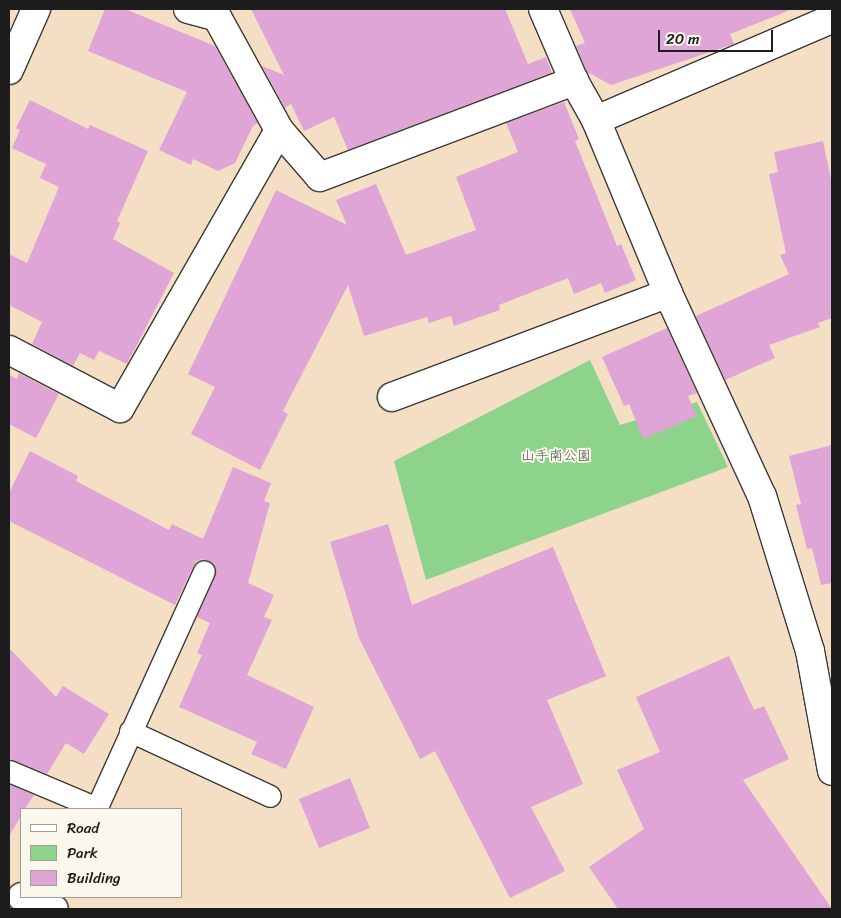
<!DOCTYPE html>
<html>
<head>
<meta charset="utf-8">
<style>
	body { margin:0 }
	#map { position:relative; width:841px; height:918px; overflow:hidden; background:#f5dfc4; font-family:Sriracha,"Klee One",sans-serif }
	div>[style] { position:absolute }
	.green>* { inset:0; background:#8ed38c }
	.building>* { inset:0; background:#dea5d6 }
	.roads { filter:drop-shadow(1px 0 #3d3935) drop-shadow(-1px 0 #3d3935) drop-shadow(0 1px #3d3935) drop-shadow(0 -1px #3d3935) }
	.service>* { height:21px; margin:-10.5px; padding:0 10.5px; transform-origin:10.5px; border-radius:10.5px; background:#fff }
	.minor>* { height:28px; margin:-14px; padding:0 14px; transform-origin:14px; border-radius:14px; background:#fff }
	span { translate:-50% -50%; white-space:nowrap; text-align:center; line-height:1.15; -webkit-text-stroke:4px #fbf7ec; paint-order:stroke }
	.park-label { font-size:14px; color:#445c43 }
	.frame { position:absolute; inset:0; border:10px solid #1c1c1c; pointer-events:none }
	.legend { position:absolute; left:20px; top:808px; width:162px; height:90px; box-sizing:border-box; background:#fbf7ec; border:1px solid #a29f99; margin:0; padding:6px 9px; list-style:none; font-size:15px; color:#1c1c1c }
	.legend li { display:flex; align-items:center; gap:10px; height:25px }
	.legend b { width:25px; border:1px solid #a29f99 }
	.scale { position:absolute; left:658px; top:30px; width:115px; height:22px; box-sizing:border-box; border:2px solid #1c1c1c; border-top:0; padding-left:6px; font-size:15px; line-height:18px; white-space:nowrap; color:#1c1c1c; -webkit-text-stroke:4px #fbf7ec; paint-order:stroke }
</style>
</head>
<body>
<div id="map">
	<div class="green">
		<i style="clip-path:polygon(590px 360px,620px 425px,697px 402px,728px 467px,426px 580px,394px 461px)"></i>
	</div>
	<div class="building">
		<i style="clip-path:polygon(105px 9px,125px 9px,215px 46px,258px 123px,253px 126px,235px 163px,218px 171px,193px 159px,191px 165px,159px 150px,187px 92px,88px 51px)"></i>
		<i style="clip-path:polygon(251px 9px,505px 9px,528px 64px,546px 57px,552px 73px,348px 150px,334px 117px,304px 131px,291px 104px,285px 108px,262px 66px,284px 75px)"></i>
		<i style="clip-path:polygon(570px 9px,787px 9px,788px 11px,730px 34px,734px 44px,611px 85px,587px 72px,576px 46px,585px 43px)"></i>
		<i style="clip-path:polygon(30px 100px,88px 129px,90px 125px,148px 151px,117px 221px,120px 223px,113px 239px,174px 273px,127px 364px,99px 351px,94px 360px,80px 353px,73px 366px,32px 344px,42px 322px,9px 305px,9px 254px,27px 263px,59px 187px,40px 178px,46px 164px,12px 148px,20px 130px,16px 128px)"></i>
		<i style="clip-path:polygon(564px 102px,579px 139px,575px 141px,617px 246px,621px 244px,636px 280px,605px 293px,601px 283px,574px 294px,568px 278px,499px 305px,500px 310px,454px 326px,451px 316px,429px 323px,427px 317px,364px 336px,348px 285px,283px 411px,288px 414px,260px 470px,191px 434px,215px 387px,188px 374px,276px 190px,347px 225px,336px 200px,376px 184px,406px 255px,476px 230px,456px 177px,518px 152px,506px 123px)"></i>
		<i style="clip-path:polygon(823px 141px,832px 184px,832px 318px,818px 323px,820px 327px,769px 345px,775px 358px,725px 380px,696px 316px,789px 274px,780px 255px,786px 253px,769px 174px,778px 172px,774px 152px)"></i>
		<i style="clip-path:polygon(667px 328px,697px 393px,688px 396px,697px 416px,643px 439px,629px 404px,624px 406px,602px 357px)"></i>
		<i style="clip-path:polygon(19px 373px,59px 394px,36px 438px,9px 424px,9px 375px,17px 379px)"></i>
		<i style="clip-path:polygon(832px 445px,832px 583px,821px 585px,812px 548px,807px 549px,796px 505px,801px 504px,789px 456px)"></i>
		<i style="clip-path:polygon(30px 451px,78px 476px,76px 481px,169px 530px,172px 524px,203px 539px,233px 467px,271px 483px,264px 501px,270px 503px,248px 583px,274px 595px,264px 617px,272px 620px,247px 675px,314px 707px,286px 769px,251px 754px,257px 742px,179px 707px,202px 655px,197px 653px,210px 623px,197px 617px,215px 576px,214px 563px,203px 559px,196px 561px,175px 605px,9px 521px,9px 493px)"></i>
		<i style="clip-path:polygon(388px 524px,412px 605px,553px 547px,606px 676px,547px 700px,583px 784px,531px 807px,565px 871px,510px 898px,435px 751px,420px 759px,359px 638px,330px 542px)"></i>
		<i style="clip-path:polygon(9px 648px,56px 697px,63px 686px,109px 714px,84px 754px,66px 743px,47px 774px,9px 759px)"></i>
		<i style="clip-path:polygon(729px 656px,754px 710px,764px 706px,789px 759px,743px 780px,832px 909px,618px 909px,589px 867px,644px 829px,617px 770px,660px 752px,636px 697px)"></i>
		<i style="clip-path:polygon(350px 778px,370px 828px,319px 848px,299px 799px)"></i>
		<i style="clip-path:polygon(9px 784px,34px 795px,25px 809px,21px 809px,21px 816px,9px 836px)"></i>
	</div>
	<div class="roads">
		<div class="service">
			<i style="left:130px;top:731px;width:154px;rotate:24.9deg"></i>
			<i style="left:9px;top:771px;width:95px;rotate:22.8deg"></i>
			<i style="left:96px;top:809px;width:261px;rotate:-65.6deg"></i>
		</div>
		<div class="minor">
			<i style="left:188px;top:9px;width:30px;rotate:15deg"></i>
			<i style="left:217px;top:17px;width:129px;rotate:61.2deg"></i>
			<i style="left:279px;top:130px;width:62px;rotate:48.9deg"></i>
			<i style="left:320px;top:177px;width:272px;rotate:-20.7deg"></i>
			<i style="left:543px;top:9px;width:78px;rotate:66.7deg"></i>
			<i style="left:574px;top:81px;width:45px;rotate:60.6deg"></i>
			<i style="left:596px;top:120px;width:187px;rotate:67.4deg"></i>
			<i style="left:668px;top:293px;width:224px;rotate:65.2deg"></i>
			<i style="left:762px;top:496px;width:162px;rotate:72.8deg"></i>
			<i style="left:810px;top:651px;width:122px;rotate:79.6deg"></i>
			<i style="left:9px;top:70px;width:67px;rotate:-66.1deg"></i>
			<i style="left:596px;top:120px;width:257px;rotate:-23.2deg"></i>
			<i style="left:9px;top:350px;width:125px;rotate:27.6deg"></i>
			<i style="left:120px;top:408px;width:320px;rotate:-60.2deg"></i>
			<i style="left:392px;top:397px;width:295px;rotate:-20.6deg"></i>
			<i style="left:22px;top:897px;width:34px;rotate:21deg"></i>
		</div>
	</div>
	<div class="park-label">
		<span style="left:556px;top:456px">山手南公園</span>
	</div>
	<div class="frame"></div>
	<ul class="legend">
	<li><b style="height:6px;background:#fff"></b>Road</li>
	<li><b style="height:14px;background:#8ed38c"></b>Park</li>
	<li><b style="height:14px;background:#dea5d6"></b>Building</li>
	</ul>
	<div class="scale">20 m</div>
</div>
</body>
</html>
